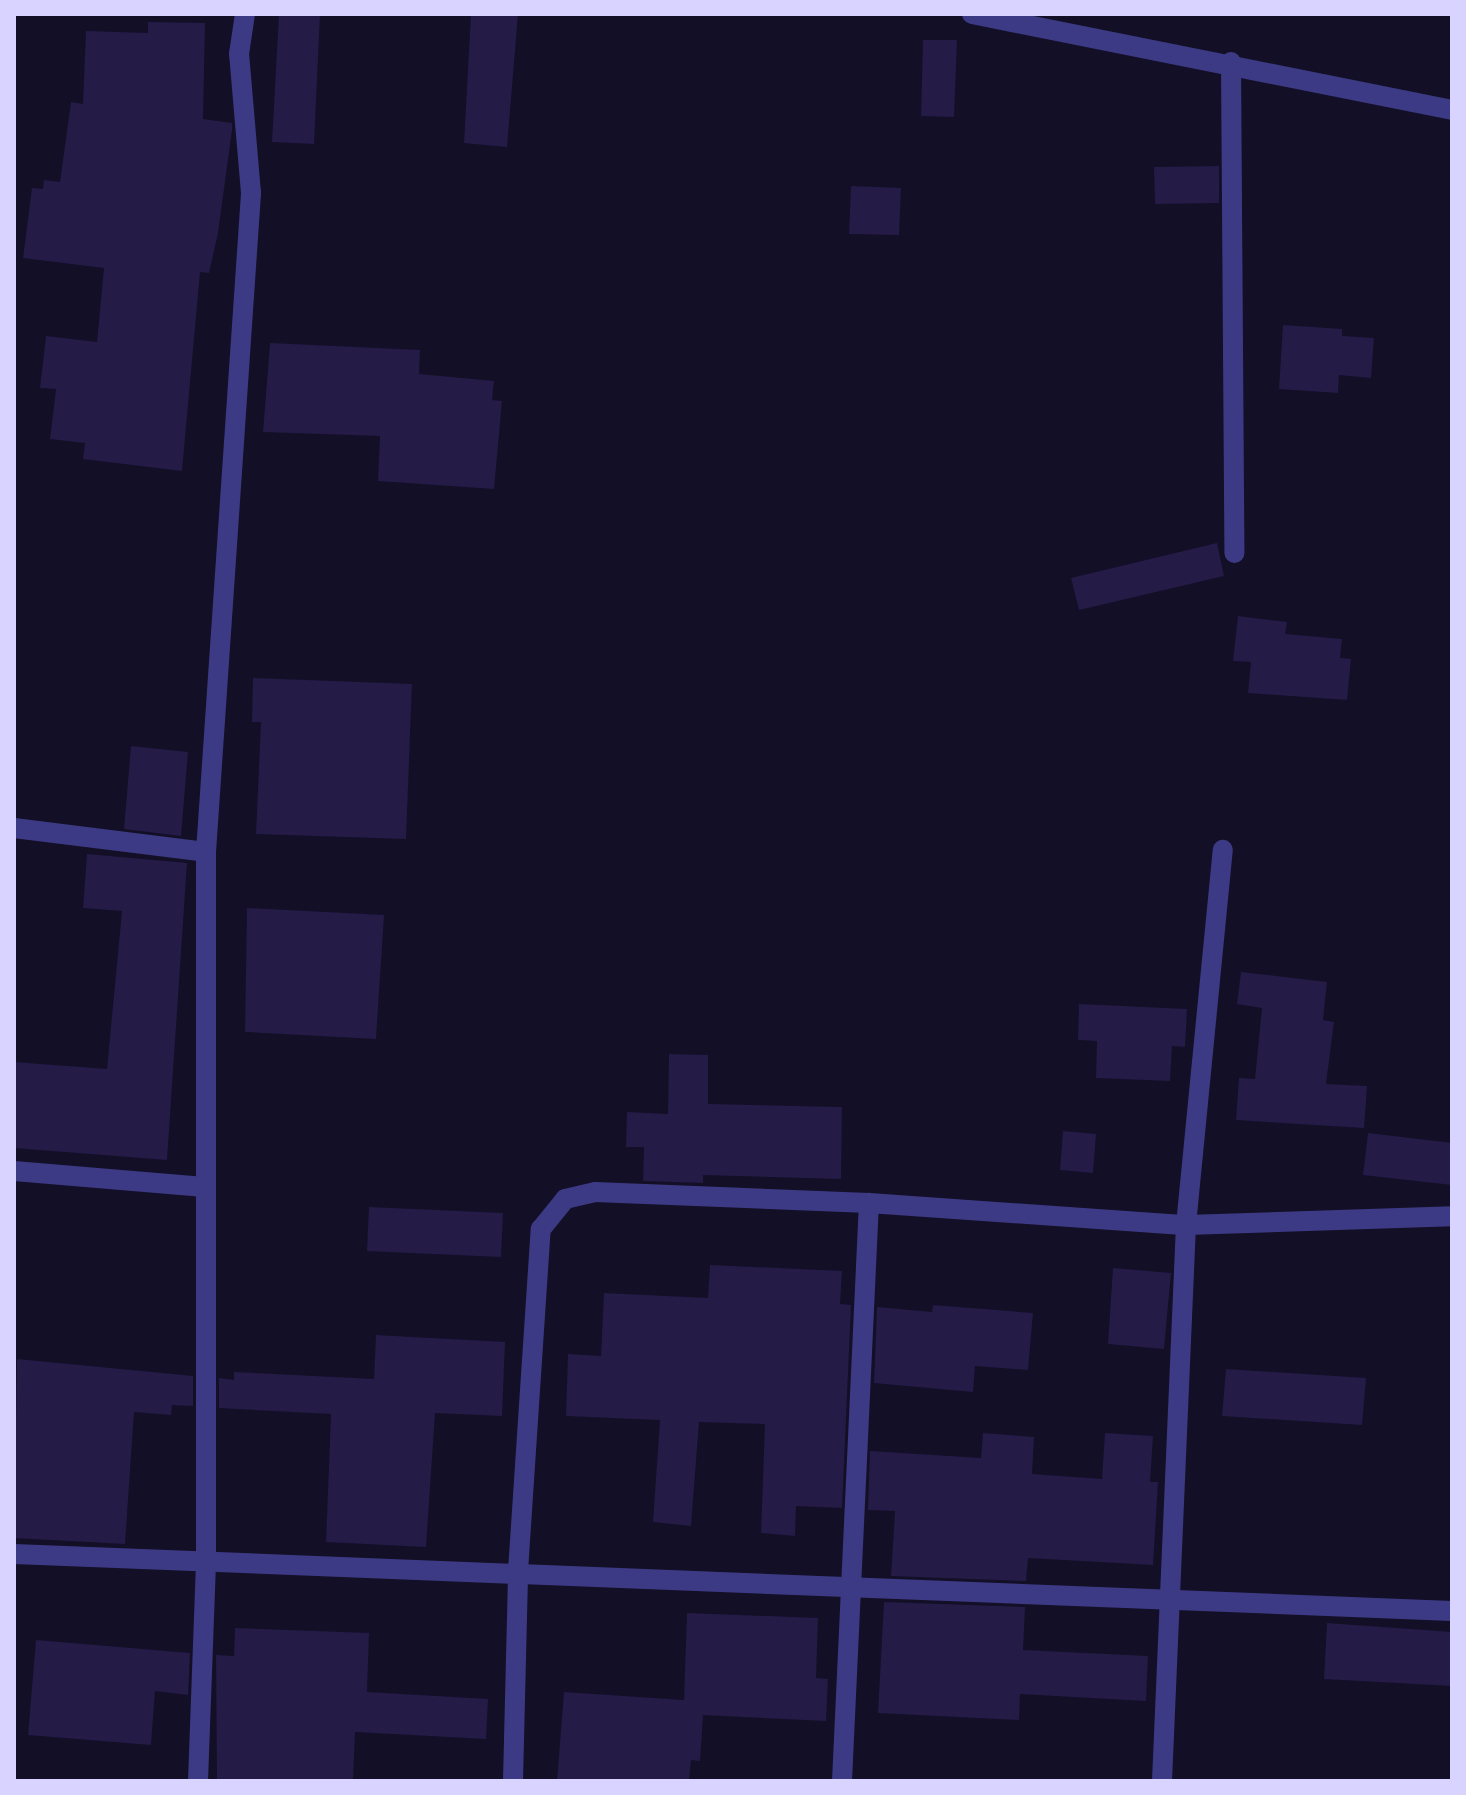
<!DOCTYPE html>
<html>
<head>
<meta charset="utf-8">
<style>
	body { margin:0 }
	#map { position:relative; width:1466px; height:1795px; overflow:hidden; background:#130f26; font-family:Rubik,sans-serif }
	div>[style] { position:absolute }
	.building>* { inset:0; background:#241b47 }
	.minor>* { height:20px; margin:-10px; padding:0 10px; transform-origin:10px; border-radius:10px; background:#3d3a85 }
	span { translate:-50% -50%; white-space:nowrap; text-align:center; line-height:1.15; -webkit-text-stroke:8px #130f26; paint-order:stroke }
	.frame { position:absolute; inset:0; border:16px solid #d9d4ff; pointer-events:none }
</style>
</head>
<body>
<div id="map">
	<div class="building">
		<i style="clip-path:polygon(279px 14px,320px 14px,314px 144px,272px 142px)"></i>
		<i style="clip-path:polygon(471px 14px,518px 14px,507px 147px,464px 143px)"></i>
		<i style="clip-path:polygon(148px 22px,205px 23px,203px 119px,232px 123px,232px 130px,218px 233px,209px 273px,200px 272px,182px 471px,83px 459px,85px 443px,50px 439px,56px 389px,40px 388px,46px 336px,97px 342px,104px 268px,23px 258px,32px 188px,43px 189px,44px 180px,60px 182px,71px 102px,83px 104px,86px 31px,148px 33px)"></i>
		<i style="clip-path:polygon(923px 40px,957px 40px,954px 117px,921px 116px)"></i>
		<i style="clip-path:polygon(1219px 166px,1219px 203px,1155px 204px,1154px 167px)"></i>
		<i style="clip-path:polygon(851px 186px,901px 188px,899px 235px,849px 234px)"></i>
		<i style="clip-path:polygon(1283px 325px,1342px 329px,1342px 336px,1374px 338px,1371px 378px,1339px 375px,1338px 393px,1279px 389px)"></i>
		<i style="clip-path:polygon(270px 343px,420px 350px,419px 374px,494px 381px,492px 400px,502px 401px,494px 489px,378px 481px,380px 436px,263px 432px)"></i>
		<i style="clip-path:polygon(1217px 543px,1224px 576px,1079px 610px,1071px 578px)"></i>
		<i style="clip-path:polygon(1238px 616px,1287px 622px,1285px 634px,1342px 639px,1340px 658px,1351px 659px,1347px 700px,1248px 693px,1251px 662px,1233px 661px)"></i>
		<i style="clip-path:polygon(253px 678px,412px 684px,406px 839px,256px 834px,261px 722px,252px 722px)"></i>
		<i style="clip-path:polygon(131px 746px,188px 752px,181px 836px,124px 829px)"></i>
		<i style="clip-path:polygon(87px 854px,187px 863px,167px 1160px,14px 1148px,14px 1062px,107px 1069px,122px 911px,83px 908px)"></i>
		<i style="clip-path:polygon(247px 908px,384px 915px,376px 1039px,245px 1032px)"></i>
		<i style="clip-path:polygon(1241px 972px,1327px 982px,1323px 1020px,1334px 1022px,1326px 1084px,1367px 1086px,1364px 1128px,1236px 1120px,1239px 1078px,1255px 1079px,1262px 1008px,1237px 1004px)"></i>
		<i style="clip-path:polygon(1079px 1004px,1187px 1009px,1185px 1047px,1172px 1046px,1170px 1081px,1096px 1078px,1097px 1041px,1078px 1040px)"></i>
		<i style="clip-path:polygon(669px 1054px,708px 1055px,708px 1104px,842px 1107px,841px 1179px,703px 1175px,703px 1183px,643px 1181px,644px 1147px,626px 1147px,627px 1112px,668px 1114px)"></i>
		<i style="clip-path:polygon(1063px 1131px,1096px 1134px,1093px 1173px,1060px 1170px)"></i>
		<i style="clip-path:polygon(1368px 1133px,1452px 1143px,1452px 1185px,1363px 1175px)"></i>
		<i style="clip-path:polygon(369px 1207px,503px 1213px,501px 1257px,367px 1251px)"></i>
		<i style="clip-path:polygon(710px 1265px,842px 1271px,840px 1304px,851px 1305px,842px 1508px,796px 1506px,795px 1536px,761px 1533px,765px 1424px,699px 1422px,691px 1526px,653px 1522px,660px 1420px,566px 1416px,568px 1354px,601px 1356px,604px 1293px,708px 1298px)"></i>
		<i style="clip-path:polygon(1113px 1268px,1171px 1273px,1164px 1349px,1108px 1344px)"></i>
		<i style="clip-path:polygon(933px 1305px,1033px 1313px,1028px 1370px,975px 1366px,973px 1392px,874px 1383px,877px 1307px,932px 1312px)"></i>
		<i style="clip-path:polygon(376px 1335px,505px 1342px,502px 1416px,435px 1413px,426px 1547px,326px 1542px,331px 1414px,219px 1408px,219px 1378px,234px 1380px,234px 1372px,374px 1379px)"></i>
		<i style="clip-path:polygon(17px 1359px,193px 1376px,193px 1406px,172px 1405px,171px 1415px,134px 1412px,125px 1544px,14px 1538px)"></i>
		<i style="clip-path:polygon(1226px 1369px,1366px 1378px,1362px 1425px,1222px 1416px)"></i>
		<i style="clip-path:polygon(983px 1433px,1034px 1437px,1032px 1474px,1102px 1479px,1105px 1433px,1153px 1436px,1150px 1482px,1158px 1482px,1153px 1565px,1028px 1558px,1026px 1581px,891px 1576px,895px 1511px,868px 1510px,870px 1451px,981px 1458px)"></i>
		<i style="clip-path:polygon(884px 1602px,1025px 1607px,1023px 1650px,1148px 1656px,1146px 1701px,1020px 1694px,1019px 1720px,878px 1713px)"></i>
		<i style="clip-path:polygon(687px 1613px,818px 1618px,816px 1678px,828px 1679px,826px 1721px,703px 1715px,700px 1761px,691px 1760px,689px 1781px,557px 1781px,564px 1692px,684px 1700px)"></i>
		<i style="clip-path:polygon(1327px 1623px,1452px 1632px,1452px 1686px,1324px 1679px)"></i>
		<i style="clip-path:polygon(235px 1628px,369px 1633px,367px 1692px,488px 1699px,486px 1739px,355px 1732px,353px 1781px,217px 1781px,216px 1655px,234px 1656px)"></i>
		<i style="clip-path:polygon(36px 1640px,190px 1653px,188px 1695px,155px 1691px,151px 1745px,28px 1735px)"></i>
	</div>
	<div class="minor">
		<i style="left:972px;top:14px;width:490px;rotate:11.3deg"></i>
		<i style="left:1231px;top:62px;width:491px;rotate:89.6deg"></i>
		<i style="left:14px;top:828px;width:193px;rotate:7.1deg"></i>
		<i style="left:14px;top:1171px;width:191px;rotate:4.8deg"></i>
		<i style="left:14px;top:1554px;width:1439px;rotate:2.27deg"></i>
		<i style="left:198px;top:1781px;width:220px;rotate:-87.9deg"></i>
		<i style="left:206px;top:1561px;width:709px;rotate:-90deg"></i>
		<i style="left:206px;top:852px;width:661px;rotate:-86.09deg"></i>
		<i style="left:251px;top:193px;width:140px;rotate:-94.9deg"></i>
		<i style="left:239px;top:54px;width:40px;rotate:-81.5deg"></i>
		<i style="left:513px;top:1781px;width:210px;rotate:-88.6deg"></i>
		<i style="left:518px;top:1571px;width:343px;rotate:-86.2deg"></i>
		<i style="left:541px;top:1229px;width:38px;rotate:-51deg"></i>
		<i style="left:565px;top:1199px;width:31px;rotate:-13deg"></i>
		<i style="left:595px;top:1192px;width:274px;rotate:2.3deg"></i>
		<i style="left:869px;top:1203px;width:318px;rotate:4deg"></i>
		<i style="left:1186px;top:1225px;width:266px;rotate:-1.9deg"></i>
		<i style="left:842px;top:1781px;width:579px;rotate:-87.33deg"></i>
		<i style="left:1162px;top:1781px;width:557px;rotate:-87.53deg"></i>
		<i style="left:1186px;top:1225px;width:377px;rotate:-84.4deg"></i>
	</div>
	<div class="frame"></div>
</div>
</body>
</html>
